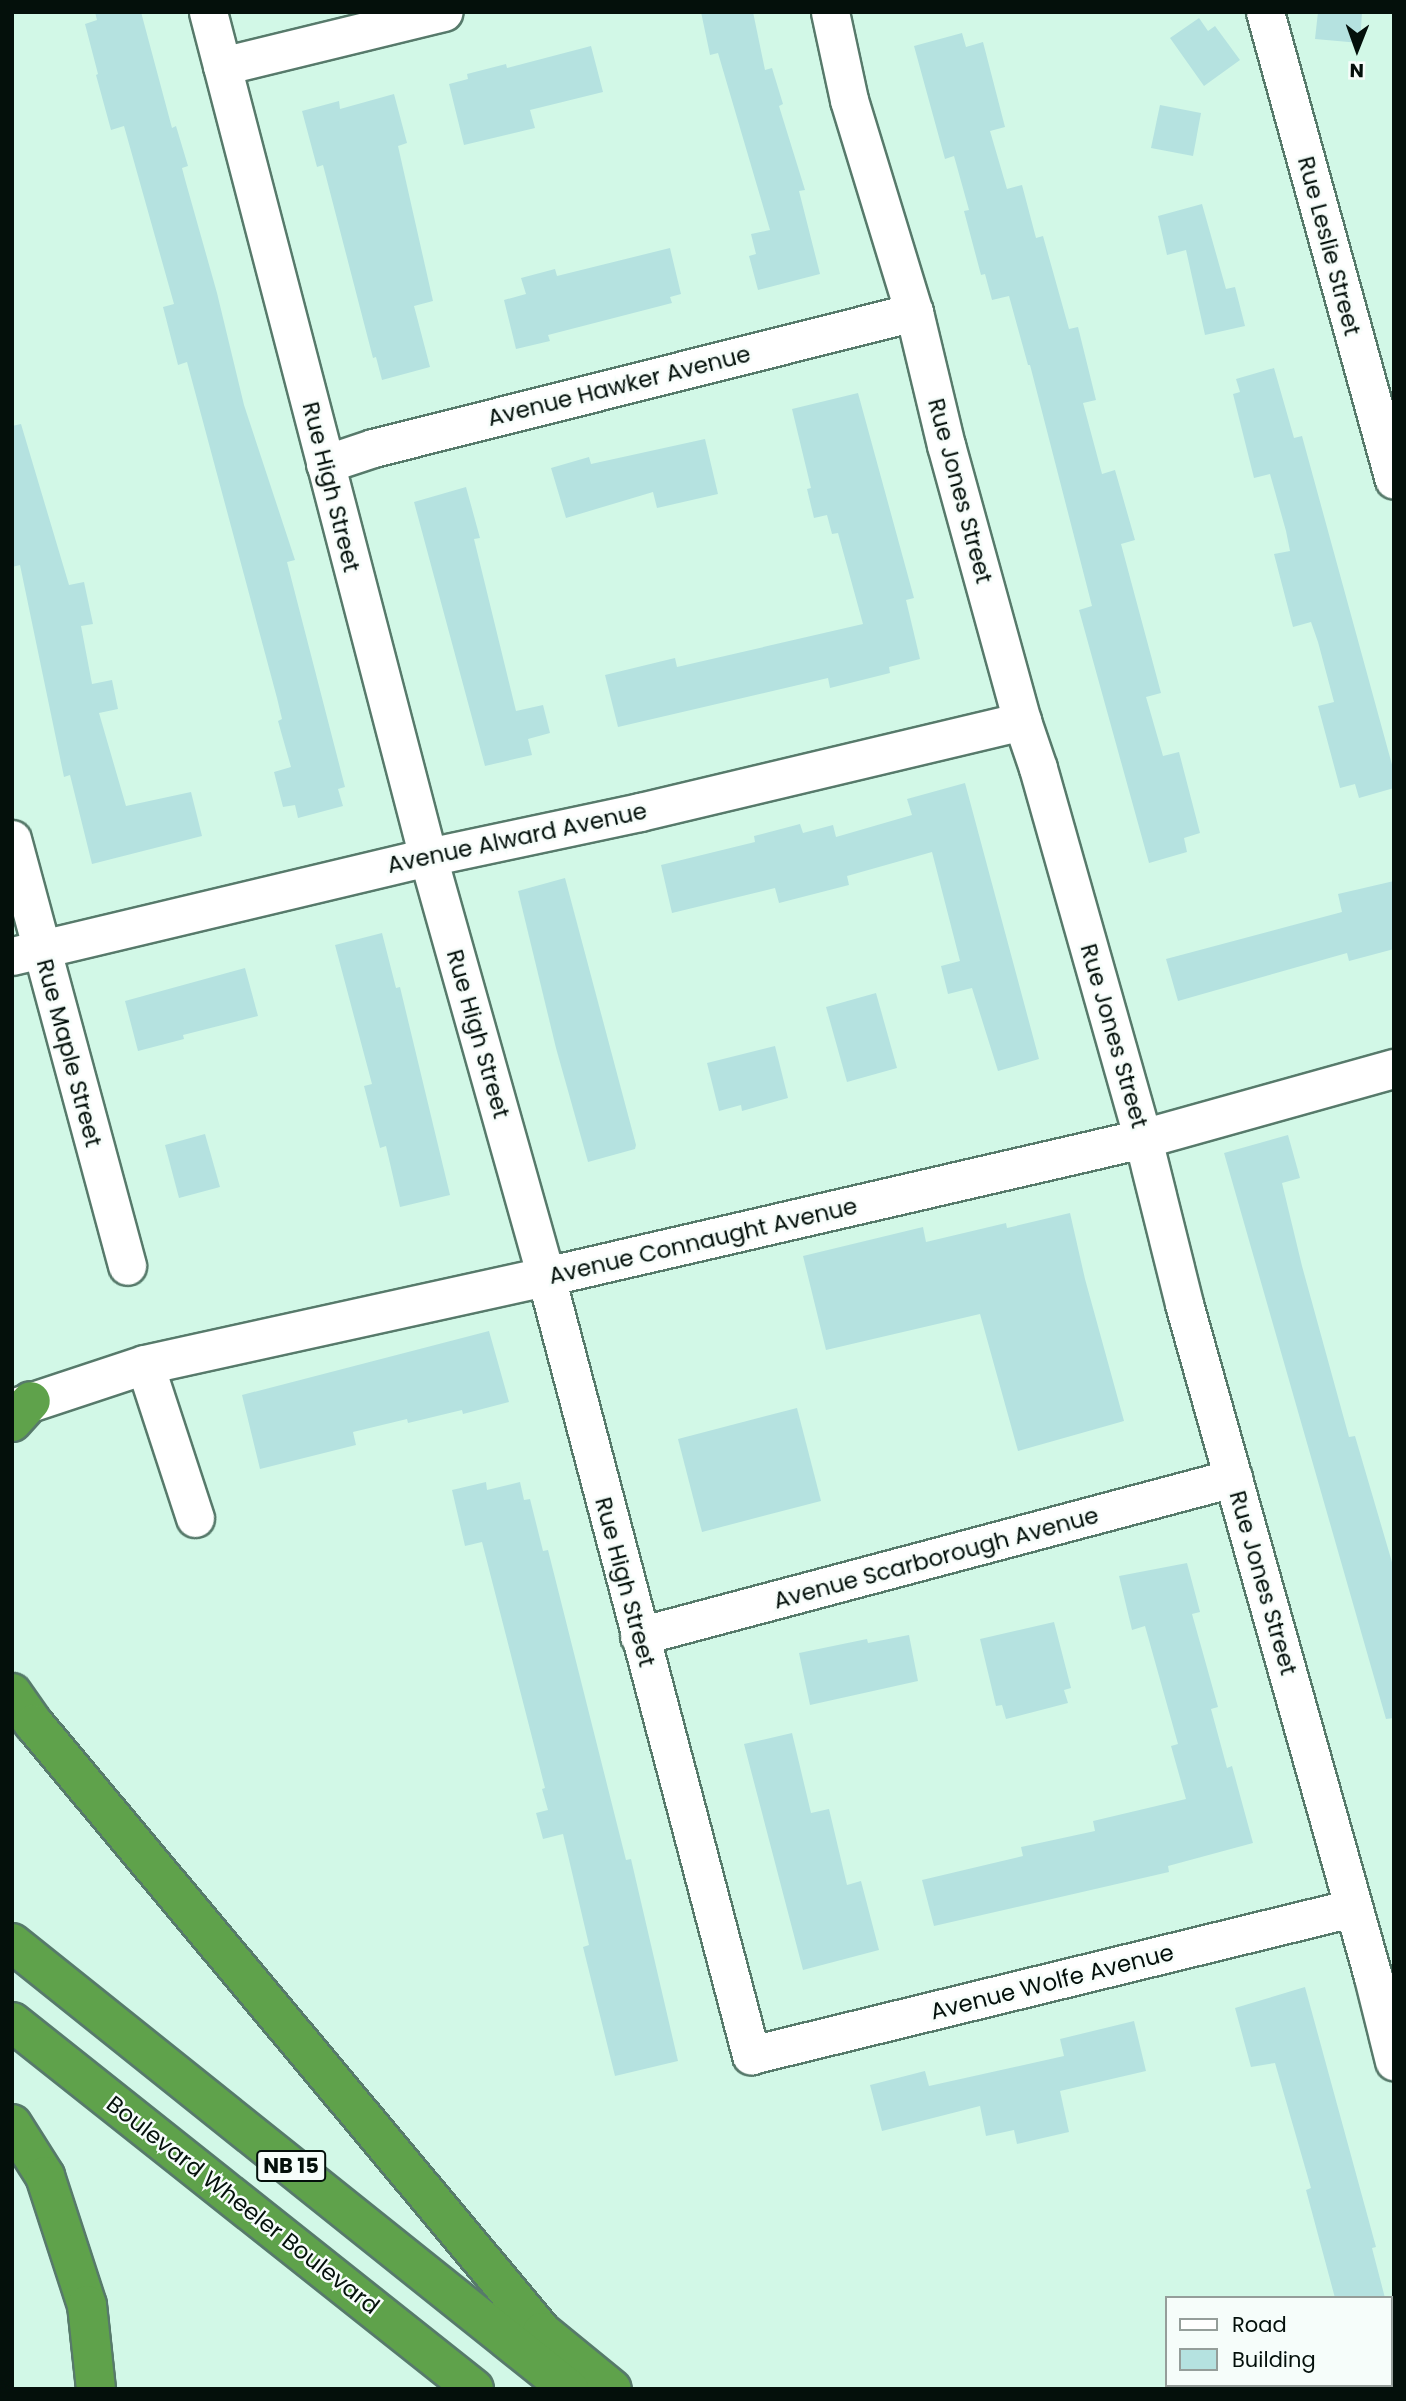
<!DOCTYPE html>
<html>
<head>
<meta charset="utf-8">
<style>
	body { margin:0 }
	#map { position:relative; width:1406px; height:2401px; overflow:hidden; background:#d2f8e7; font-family:Poppins,sans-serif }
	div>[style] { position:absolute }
	.building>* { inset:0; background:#b5e2e0 }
	.roads { filter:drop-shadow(2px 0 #577a6b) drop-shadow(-2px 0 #577a6b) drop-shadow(0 2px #577a6b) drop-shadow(0 -2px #577a6b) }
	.street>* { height:37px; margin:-18.5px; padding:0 18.5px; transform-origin:18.5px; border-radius:18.5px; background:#fff }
	.secondary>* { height:38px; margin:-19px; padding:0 19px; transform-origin:19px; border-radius:19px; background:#fff }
	.highway>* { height:38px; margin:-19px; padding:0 19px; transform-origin:19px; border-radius:19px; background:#5fa24b }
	span { translate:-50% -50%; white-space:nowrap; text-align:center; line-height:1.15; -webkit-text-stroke:5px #f6fdfa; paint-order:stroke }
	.shield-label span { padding:2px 5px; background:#f6fdfa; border:2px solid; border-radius:5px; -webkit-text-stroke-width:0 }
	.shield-label { font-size:21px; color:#04100b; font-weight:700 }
	.street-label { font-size:23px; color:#04100b }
	.frame { position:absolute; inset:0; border:14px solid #04100b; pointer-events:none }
	.legend { position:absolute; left:1165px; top:2296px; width:228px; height:91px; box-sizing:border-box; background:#f6fdfa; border:2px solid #959e9a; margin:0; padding:9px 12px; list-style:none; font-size:21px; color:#04100b }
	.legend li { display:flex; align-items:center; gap:14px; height:35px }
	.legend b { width:35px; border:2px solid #959e9a }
	.north { position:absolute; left:1322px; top:14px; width:70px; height:70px; -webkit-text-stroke:5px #f6fdfa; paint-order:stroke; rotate:181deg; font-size:19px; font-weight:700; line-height:28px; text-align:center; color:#04100b }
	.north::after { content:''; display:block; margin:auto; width:24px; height:32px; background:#04100b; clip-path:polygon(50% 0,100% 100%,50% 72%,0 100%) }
</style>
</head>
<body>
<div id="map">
	<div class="building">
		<i style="clip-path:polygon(95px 12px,141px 12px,172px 128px,176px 126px,188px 166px,182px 168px,186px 183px,217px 293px,244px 405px,295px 560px,287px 562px,345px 787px,338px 789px,343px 806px,298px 818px,295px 805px,283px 807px,274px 772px,291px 767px,278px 721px,282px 719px,277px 698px,187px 362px,178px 365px,163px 307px,174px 304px,124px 126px,111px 130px,96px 75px,98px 74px,85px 24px,97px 20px)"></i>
		<i style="clip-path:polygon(701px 12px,753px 12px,765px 70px,772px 68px,783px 104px,779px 106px,805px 190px,799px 191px,820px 274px,758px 290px,749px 256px,756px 254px,751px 234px,770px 230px,718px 53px,710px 55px)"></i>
		<i style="clip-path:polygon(1318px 12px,1362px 12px,1360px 43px,1315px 39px)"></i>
		<i style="clip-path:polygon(1199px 18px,1208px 31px,1215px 26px,1240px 60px,1204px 86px,1170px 38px)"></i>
		<i style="clip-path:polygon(962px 33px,966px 47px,983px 42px,1005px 127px,990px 131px,1007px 189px,1022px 185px,1036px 238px,1043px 236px,1069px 329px,1078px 327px,1096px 400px,1083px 403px,1102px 474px,1115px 470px,1135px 540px,1121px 544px,1161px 693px,1146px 697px,1163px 756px,1179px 752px,1200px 833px,1184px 838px,1187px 852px,1149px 863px,1079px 610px,1092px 606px,1030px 365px,1028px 365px,1009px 296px,992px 300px,985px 274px,981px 275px,964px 211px,969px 210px,954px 156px,945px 159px,914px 46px)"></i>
		<i style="clip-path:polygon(591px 46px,603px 92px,530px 110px,535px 128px,464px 145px,449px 84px,468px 79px,467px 74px,506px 64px,507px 68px)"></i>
		<i style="clip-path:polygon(394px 94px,407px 143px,398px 146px,433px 301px,414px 306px,430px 367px,382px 380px,376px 357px,373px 358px,323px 165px,317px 167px,302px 111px,339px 101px,340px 109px)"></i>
		<i style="clip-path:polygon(1160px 105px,1201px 113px,1193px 156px,1151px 148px)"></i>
		<i style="clip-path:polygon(1202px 204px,1226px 289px,1235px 287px,1245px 326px,1205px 335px,1186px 250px,1167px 255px,1158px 216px)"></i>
		<i style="clip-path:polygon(670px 248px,681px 294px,670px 297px,672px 303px,548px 335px,550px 341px,516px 349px,504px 300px,526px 294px,521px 278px,555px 269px,557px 276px)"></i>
		<i style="clip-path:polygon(1274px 368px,1294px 438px,1302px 436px,1394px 772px,1394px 788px,1359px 798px,1355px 784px,1340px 788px,1318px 706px,1334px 702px,1318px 642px,1311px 622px,1293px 627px,1274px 554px,1290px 551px,1286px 531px,1270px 474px,1254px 478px,1233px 394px,1240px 392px,1236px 379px)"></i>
		<i style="clip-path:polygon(858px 393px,914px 598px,906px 600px,920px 659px,889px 667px,890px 673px,830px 688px,828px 678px,618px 727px,605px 675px,675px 658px,677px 667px,863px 624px,838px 533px,832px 534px,827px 515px,814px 518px,807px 489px,811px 488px,792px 409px)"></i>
		<i style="clip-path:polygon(21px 424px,69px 585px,84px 582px,93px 624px,81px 626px,92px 684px,112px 680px,118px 709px,99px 713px,126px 806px,191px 792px,202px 836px,92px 864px,70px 775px,64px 777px,20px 565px,12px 567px,12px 426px)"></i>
		<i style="clip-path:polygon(705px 439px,718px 494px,657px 508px,653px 492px,566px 518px,551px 468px,589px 457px,591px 464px)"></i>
		<i style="clip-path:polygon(466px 487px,480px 538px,474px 539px,516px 711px,543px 705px,550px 733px,528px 739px,532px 755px,485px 766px,414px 502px)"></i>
		<i style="clip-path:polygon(965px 783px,1039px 1059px,998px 1071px,972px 988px,948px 994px,941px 966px,960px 961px,932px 852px,847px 876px,849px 885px,779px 903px,775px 888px,672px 913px,661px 865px,755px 842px,754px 836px,800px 824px,803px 833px,833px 825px,836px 837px,912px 815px,907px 799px)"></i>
		<i style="clip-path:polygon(565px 878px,636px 1145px,635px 1149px,588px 1162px,556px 1048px,518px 891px)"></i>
		<i style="clip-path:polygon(1394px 881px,1394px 949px,1349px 961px,1347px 953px,1178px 1001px,1166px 959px,1342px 912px,1338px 894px)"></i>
		<i style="clip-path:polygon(382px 933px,396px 988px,400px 987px,450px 1195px,400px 1207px,386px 1146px,380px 1148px,364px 1086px,372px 1084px,335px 945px)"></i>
		<i style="clip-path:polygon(245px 968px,258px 1016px,183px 1035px,184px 1039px,138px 1051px,125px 1001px)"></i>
		<i style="clip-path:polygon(876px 993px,897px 1068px,847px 1082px,826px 1007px)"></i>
		<i style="clip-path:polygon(775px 1046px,788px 1098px,742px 1111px,741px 1105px,719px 1111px,707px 1063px)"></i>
		<i style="clip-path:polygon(205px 1134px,220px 1187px,179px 1198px,165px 1145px)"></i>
		<i style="clip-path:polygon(1288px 1135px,1300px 1178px,1282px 1183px,1302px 1266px,1349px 1437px,1355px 1436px,1394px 1569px,1394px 1718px,1386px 1719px,1224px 1153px)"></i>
		<i style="clip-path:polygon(1070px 1213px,1085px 1279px,1124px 1421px,1018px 1451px,980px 1314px,826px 1350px,803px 1256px,923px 1227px,926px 1242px,1006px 1223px,1007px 1228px)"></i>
		<i style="clip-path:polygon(489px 1331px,509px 1402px,463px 1414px,462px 1410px,408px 1423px,407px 1419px,353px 1432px,356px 1445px,260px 1469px,242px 1395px)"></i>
		<i style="clip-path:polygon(797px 1408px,821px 1501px,702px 1532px,678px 1439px)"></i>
		<i style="clip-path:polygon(486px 1482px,487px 1490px,520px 1482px,524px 1500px,530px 1499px,543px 1551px,548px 1550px,626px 1860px,631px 1859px,678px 2061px,615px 2076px,583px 1947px,589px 1945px,563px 1834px,543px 1839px,536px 1813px,548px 1810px,542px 1789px,545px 1788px,482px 1542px,465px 1546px,452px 1490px)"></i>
		<i style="clip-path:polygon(1187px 1563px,1200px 1612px,1192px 1614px,1218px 1707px,1211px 1709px,1227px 1768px,1232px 1766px,1253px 1843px,1168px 1866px,1169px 1872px,934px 1926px,922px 1880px,1023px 1856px,1021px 1847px,1095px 1831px,1093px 1821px,1186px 1799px,1171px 1746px,1178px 1744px,1145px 1626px,1132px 1630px,1119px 1576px)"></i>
		<i style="clip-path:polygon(1054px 1622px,1071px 1688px,1064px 1690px,1068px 1703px,1006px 1719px,1002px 1705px,996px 1706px,980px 1639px)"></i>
		<i style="clip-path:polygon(909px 1635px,918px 1681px,810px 1705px,799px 1653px,867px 1639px,868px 1643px)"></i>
		<i style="clip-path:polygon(792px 1733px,811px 1813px,829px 1809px,847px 1885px,861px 1881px,879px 1950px,803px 1970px,744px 1744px)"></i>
		<i style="clip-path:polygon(1305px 1987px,1376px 2247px,1372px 2248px,1385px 2298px,1335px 2298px,1306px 2190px,1311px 2188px,1275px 2063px,1251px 2067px,1235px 2008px)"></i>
		<i style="clip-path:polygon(1134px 2021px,1146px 2071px,1060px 2091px,1069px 2132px,1017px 2144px,1014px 2130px,986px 2136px,980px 2106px,882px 2131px,870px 2085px,925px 2071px,929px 2086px,1064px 2056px,1060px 2039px)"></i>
	</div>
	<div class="roads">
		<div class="street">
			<i style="left:208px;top:12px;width:873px;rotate:75.41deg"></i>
			<i style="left:428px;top:857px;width:436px;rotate:74.3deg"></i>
			<i style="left:546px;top:1277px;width:805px;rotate:75.24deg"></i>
			<i style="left:751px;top:2055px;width:619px;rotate:-13.74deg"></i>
			<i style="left:830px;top:12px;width:90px;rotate:77.8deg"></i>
			<i style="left:849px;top:100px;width:222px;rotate:73deg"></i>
			<i style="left:914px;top:312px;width:137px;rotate:76.5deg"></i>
			<i style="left:946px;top:445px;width:286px;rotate:74.6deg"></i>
			<i style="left:1022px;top:721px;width:50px;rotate:71.2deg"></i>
			<i style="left:1038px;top:768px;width:386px;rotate:74.2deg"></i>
			<i style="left:1143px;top:1139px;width:170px;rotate:76deg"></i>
			<i style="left:1184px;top:1304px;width:699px;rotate:74.31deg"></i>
			<i style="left:1373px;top:1977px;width:87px;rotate:76deg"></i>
			<i style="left:1265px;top:12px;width:485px;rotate:74.6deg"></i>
			<i style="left:222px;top:66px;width:228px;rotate:-13.7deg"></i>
			<i style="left:325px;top:464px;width:51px;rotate:-18.4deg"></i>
			<i style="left:373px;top:448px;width:558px;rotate:-14.11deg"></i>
			<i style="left:12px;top:839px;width:442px;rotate:74.9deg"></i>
			<i style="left:12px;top:956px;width:428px;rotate:-13.4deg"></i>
			<i style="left:428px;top:857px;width:217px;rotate:-12deg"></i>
			<i style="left:640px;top:812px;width:393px;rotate:-13.4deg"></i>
			<i style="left:145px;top:1365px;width:161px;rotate:71.9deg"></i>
			<i style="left:639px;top:1636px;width:615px;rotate:-14.9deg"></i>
		</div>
		<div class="secondary">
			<i style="left:12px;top:1409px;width:140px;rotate:-18.3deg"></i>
			<i style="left:145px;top:1365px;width:411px;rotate:-12.4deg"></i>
			<i style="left:546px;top:1277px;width:613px;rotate:-13.02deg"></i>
			<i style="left:1143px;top:1139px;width:261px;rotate:-15.6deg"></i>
		</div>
		<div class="highway">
			<i style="left:12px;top:1422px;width:28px;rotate:-48deg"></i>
			<i style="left:12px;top:1693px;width:38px;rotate:55deg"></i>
			<i style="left:34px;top:1724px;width:792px;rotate:50.12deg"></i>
			<i style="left:542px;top:2332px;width:90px;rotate:39.2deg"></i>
			<i style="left:12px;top:1943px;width:714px;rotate:38.68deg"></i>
			<i style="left:12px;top:2022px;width:590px;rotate:38.46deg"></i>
			<i style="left:12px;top:2124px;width:62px;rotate:57.6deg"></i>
			<i style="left:45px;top:2176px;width:136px;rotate:72deg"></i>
			<i style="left:87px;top:2305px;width:84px;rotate:83.9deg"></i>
		</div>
	</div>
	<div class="shield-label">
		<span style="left:291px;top:2166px">NB 15</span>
	</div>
	<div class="street-label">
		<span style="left:1329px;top:246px;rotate:75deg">Rue Leslie Street</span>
		<span style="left:619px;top:386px;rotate:-14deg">Avenue Hawker Avenue</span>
		<span style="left:331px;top:487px;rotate:76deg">Rue High Street</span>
		<span style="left:960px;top:491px;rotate:75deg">Rue Jones Street</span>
		<span style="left:517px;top:838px;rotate:-12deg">Avenue Alward Avenue</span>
		<span style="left:478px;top:1034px;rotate:74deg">Rue High Street</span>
		<span style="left:1114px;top:1036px;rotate:74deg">Rue Jones Street</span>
		<span style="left:69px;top:1053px;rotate:75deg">Rue Maple Street</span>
		<span style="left:703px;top:1241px;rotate:-13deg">Avenue Connaught Avenue</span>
		<span style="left:936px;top:1558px;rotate:-15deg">Avenue Scarborough Avenue</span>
		<span style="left:625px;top:1582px;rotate:75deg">Rue High Street</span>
		<span style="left:1263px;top:1583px;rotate:74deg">Rue Jones Street</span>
		<span style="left:1052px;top:1982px;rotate:-14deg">Avenue Wolfe Avenue</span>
		<span style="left:243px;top:2205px;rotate:38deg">Boulevard Wheeler Boulevard</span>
	</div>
	<div class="frame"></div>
	<ul class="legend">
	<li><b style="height:9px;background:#fff"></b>Road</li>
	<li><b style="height:19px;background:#b5e2e0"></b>Building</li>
	</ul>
	<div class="north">N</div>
</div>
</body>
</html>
